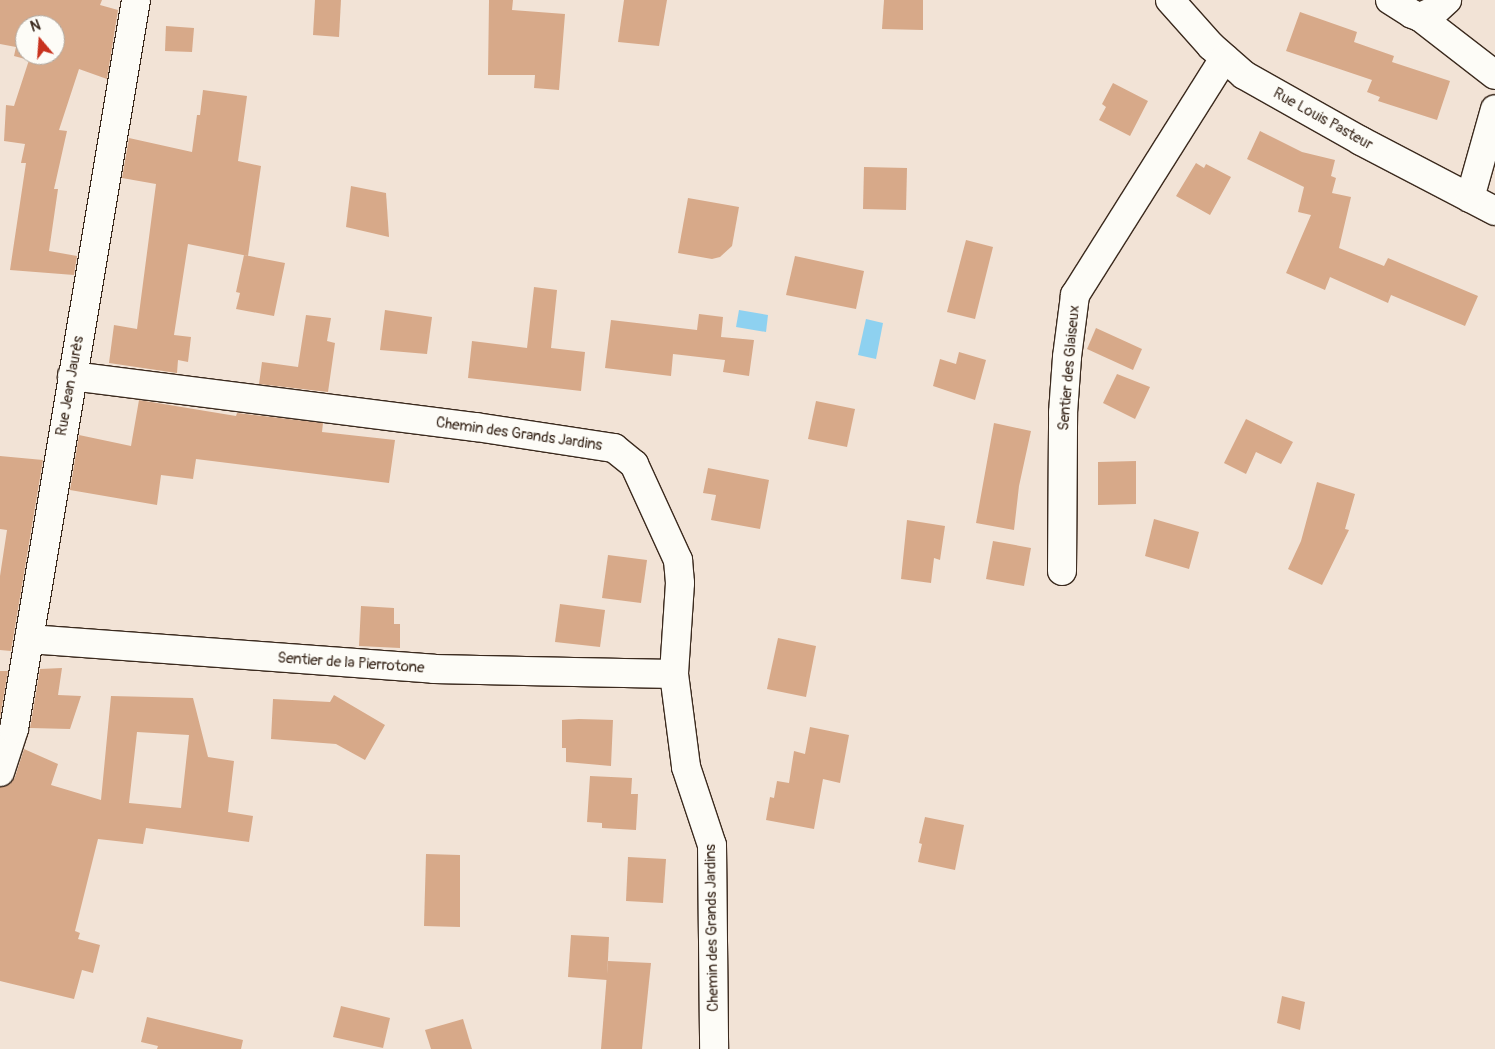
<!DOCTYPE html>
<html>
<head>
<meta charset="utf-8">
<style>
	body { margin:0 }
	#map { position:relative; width:1495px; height:1049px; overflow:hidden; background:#f2e3d6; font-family:Pangolin,sans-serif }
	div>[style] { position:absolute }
	.water>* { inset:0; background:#8ed1f0 }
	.building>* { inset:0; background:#d7a989 }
	.roads { filter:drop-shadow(1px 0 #3b2a1e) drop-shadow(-1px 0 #3b2a1e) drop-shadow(0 1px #3b2a1e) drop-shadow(0 -1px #3b2a1e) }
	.minor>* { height:28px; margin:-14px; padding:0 14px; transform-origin:14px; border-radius:14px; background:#fdfcf7 }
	span { translate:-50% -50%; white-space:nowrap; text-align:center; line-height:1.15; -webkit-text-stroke:4.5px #fdfcf7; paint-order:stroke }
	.street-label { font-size:15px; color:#3b2a1e }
	.north { position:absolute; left:15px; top:15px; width:50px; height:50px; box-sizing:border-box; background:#fdfcf7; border:1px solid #afa8a0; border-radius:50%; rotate:342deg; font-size:14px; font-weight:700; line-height:20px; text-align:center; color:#3b2a1e }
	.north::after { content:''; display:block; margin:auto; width:18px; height:22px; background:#c8321e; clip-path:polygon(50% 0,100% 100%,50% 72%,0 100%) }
</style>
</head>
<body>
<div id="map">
	<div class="water">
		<i style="clip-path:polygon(739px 310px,768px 315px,766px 332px,736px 327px)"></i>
		<i style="clip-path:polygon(866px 319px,883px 323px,876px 359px,858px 355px)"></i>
	</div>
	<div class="building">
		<i style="clip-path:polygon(evenodd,0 0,102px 0,100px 5px,118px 10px,107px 79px,79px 69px,59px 130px,67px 131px,54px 189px,58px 189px,49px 251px,77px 256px,74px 275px,10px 270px,26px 163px,21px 163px,25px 144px,4px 141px,6px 105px,14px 106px,29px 60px,14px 56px,16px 47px,0 44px,0 0,25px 25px,55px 25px,55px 55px,25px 55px,25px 25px)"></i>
		<i style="clip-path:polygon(315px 0,341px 0,339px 37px,313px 35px)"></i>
		<i style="clip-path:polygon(489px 0,513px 0,512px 10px,565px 14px,559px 90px,534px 88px,535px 75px,488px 75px)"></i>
		<i style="clip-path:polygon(624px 0,667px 0,659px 46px,618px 42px)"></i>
		<i style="clip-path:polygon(884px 0,923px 0,923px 30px,882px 29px)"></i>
		<i style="clip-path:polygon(1300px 12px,1357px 32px,1354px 42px,1394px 56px,1392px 62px,1450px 81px,1437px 120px,1378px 101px,1380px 97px,1367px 92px,1372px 80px,1286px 51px)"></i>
		<i style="clip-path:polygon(166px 26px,194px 28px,192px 52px,165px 51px)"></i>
		<i style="clip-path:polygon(1113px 83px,1148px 101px,1130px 136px,1099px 120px,1106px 107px,1102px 104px)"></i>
		<i style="clip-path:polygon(203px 90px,247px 96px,238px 161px,261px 166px,248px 256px,188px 244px,174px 335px,191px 337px,188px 362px,178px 360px,177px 373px,109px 363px,114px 325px,137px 329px,156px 184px,122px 178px,129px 138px,192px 152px,197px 115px,200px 115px)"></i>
		<i style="clip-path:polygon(1260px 131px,1302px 152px,1335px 160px,1331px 176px,1336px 178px,1332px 193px,1351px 197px,1339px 248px,1384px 266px,1388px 258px,1478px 296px,1465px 326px,1391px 295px,1388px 303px,1330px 277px,1325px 290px,1286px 273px,1311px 215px,1298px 212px,1304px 187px,1247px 159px)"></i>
		<i style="clip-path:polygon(1196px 163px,1204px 168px,1206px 164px,1231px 177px,1210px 215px,1176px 196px)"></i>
		<i style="clip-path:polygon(864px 167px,907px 168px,906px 210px,863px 209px)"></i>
		<i style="clip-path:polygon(351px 186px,386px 193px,389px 237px,346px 227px)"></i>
		<i style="clip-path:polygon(688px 198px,739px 207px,732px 246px,720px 257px,712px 259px,678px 253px)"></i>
		<i style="clip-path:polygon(966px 240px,993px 247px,975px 319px,947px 312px)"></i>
		<i style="clip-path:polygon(244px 255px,285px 263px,274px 316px,236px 309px,240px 293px,236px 292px)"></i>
		<i style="clip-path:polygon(795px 256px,864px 271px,856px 309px,786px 295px)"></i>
		<i style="clip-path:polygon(534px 287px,557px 290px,551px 348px,585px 352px,581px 391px,468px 378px,472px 341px,527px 348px)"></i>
		<i style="clip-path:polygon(385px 310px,432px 317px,427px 354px,380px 350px)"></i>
		<i style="clip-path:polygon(699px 314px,723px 317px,721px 337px,754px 340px,749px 376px,723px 372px,725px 360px,673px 354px,671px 376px,605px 368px,611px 320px,697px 330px)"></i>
		<i style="clip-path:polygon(306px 315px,331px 318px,327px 341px,335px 343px,328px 392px,259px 384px,262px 362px,298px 367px)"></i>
		<i style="clip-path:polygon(1096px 328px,1142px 349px,1133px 370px,1087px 349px)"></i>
		<i style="clip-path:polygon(959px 352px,986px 360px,975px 400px,933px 386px,940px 359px,956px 364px)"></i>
		<i style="clip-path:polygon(1117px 374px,1150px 387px,1135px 419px,1103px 403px)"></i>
		<i style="clip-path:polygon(139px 400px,236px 416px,237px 413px,323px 423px,322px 432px,395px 440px,389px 483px,196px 459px,193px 479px,161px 475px,157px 505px,70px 490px,79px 435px,131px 446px)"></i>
		<i style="clip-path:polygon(816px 401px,855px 409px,847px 447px,808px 439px)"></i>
		<i style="clip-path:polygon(1246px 419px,1293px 442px,1281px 464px,1256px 452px,1246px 474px,1224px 463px)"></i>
		<i style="clip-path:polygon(994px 423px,1031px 431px,1019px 486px,1014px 530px,976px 523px)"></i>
		<i style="clip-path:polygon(0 456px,43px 460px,11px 651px,0 650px,0 576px,7px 530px,0 529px)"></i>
		<i style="clip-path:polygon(1136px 461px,1136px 504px,1098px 505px,1098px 462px)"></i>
		<i style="clip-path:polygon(708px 468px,769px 480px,760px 529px,711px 520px,716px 495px,703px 493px)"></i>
		<i style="clip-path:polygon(1317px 482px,1355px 494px,1345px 529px,1349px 530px,1322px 585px,1288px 569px,1301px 541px)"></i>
		<i style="clip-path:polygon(1154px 519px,1199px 532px,1189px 569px,1145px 556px)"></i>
		<i style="clip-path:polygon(907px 520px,945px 526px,940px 560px,934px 558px,931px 583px,901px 579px)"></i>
		<i style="clip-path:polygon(993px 541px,1031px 548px,1024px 586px,986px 579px)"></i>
		<i style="clip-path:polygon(608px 555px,647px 560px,641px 603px,602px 598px)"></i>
		<i style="clip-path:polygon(560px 604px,605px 610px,600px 647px,555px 642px)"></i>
		<i style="clip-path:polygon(361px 606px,394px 608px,394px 624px,400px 624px,400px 648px,359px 646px)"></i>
		<i style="clip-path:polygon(778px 638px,816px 646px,806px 697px,767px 689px)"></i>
		<i style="clip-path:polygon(62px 668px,58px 695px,81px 696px,70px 729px,30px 728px,40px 669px)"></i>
		<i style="clip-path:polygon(0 671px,8px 671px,0 718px)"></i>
		<i style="clip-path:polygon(334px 695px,385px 725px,365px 760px,336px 744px,271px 739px,273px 699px,330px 702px)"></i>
		<i style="clip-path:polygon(evenodd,111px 696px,193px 698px,208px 757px,234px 761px,228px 812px,253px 816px,249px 842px,146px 828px,143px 844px,98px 839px,75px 931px,80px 933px,78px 939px,100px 945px,93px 973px,82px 970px,74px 999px,0 981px,0 787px,10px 784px,15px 777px,24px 749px,58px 764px,51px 785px,101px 800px,111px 696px,137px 732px,189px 735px,181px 808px,129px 803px,137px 732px)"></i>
		<i style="clip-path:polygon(579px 719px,613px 720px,611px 766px,566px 762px,566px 748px,562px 748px,562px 720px)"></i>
		<i style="clip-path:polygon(810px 727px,849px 735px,840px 783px,823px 779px,814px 829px,766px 820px,770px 797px,774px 798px,777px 781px,789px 783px,794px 751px,805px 754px)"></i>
		<i style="clip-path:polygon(590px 776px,632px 778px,631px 794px,638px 794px,636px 830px,602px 828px,602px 823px,587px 822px)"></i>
		<i style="clip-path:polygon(925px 817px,964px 825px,955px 870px,918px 862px,922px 844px,919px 843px)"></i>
		<i style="clip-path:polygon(426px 854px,460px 855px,460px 927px,424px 926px)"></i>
		<i style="clip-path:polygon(628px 857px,666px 859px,663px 903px,626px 901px)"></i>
		<i style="clip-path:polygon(571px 935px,609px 937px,607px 980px,568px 977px)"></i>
		<i style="clip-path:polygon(608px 961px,651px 963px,642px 1049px,601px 1049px)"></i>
		<i style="clip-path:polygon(1282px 996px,1305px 1002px,1300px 1030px,1277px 1023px)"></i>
		<i style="clip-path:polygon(341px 1006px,390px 1018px,383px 1048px,333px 1037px)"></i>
		<i style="clip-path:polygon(147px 1017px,243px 1040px,241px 1049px,157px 1049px,158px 1046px,141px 1042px)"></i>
		<i style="clip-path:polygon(463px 1019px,472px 1049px,431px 1049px,425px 1030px)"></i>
	</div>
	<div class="roads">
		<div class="minor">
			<i style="left:1170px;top:0;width:62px;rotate:48.3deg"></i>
			<i style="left:1211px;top:46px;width:44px;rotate:41.3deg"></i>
			<i style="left:1244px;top:75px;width:134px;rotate:29.4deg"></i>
			<i style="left:1361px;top:141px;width:151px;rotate:27.6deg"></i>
			<i style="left:1390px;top:0;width:26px;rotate:32deg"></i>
			<i style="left:1412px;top:14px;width:9px;rotate:21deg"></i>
			<i style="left:1420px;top:17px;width:17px;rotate:-24deg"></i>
			<i style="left:1436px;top:10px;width:15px;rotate:-42deg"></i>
			<i style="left:1420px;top:17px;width:95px;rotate:37.7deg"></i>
			<i style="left:1470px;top:198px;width:92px;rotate:-74.3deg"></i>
			<i style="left:72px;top:376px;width:407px;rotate:7.2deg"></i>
			<i style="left:476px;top:427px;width:140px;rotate:8.7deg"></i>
			<i style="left:614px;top:448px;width:26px;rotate:39deg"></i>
			<i style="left:634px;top:464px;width:106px;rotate:65.4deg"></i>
			<i style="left:678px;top:560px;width:23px;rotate:85deg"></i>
			<i style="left:680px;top:583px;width:91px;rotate:93.8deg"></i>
			<i style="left:674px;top:674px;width:94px;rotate:82.6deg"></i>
			<i style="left:686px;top:767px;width:82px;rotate:71.6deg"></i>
			<i style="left:712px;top:845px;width:204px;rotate:89.4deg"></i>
			<i style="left:1062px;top:571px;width:158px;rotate:-89.6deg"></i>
			<i style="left:1063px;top:413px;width:56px;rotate:-85.9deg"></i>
			<i style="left:1067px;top:357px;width:63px;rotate:-82.6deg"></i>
			<i style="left:1075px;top:295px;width:280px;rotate:-57.8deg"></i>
			<i style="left:29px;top:639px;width:406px;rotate:4.2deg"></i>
			<i style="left:434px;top:669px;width:240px;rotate:1.2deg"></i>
			<i style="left:0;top:772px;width:45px;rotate:-72deg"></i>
			<i style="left:14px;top:729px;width:739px;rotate:-80.5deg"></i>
		</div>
	</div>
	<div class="street-label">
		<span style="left:1323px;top:119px;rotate:29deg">Rue Louis Pasteur</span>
		<span style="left:1069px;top:368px;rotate:-85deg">Sentier des Glaiseux</span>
		<span style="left:70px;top:386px;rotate:-80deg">Rue Jean Jaurès</span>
		<span style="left:519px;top:434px;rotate:8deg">Chemin des Grands Jardins</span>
		<span style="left:351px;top:663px;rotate:4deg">Sentier de la Pierrotone</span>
		<span style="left:712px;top:928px;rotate:-91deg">Chemin des Grands Jardins</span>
	</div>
	<div class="north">N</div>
</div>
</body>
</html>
